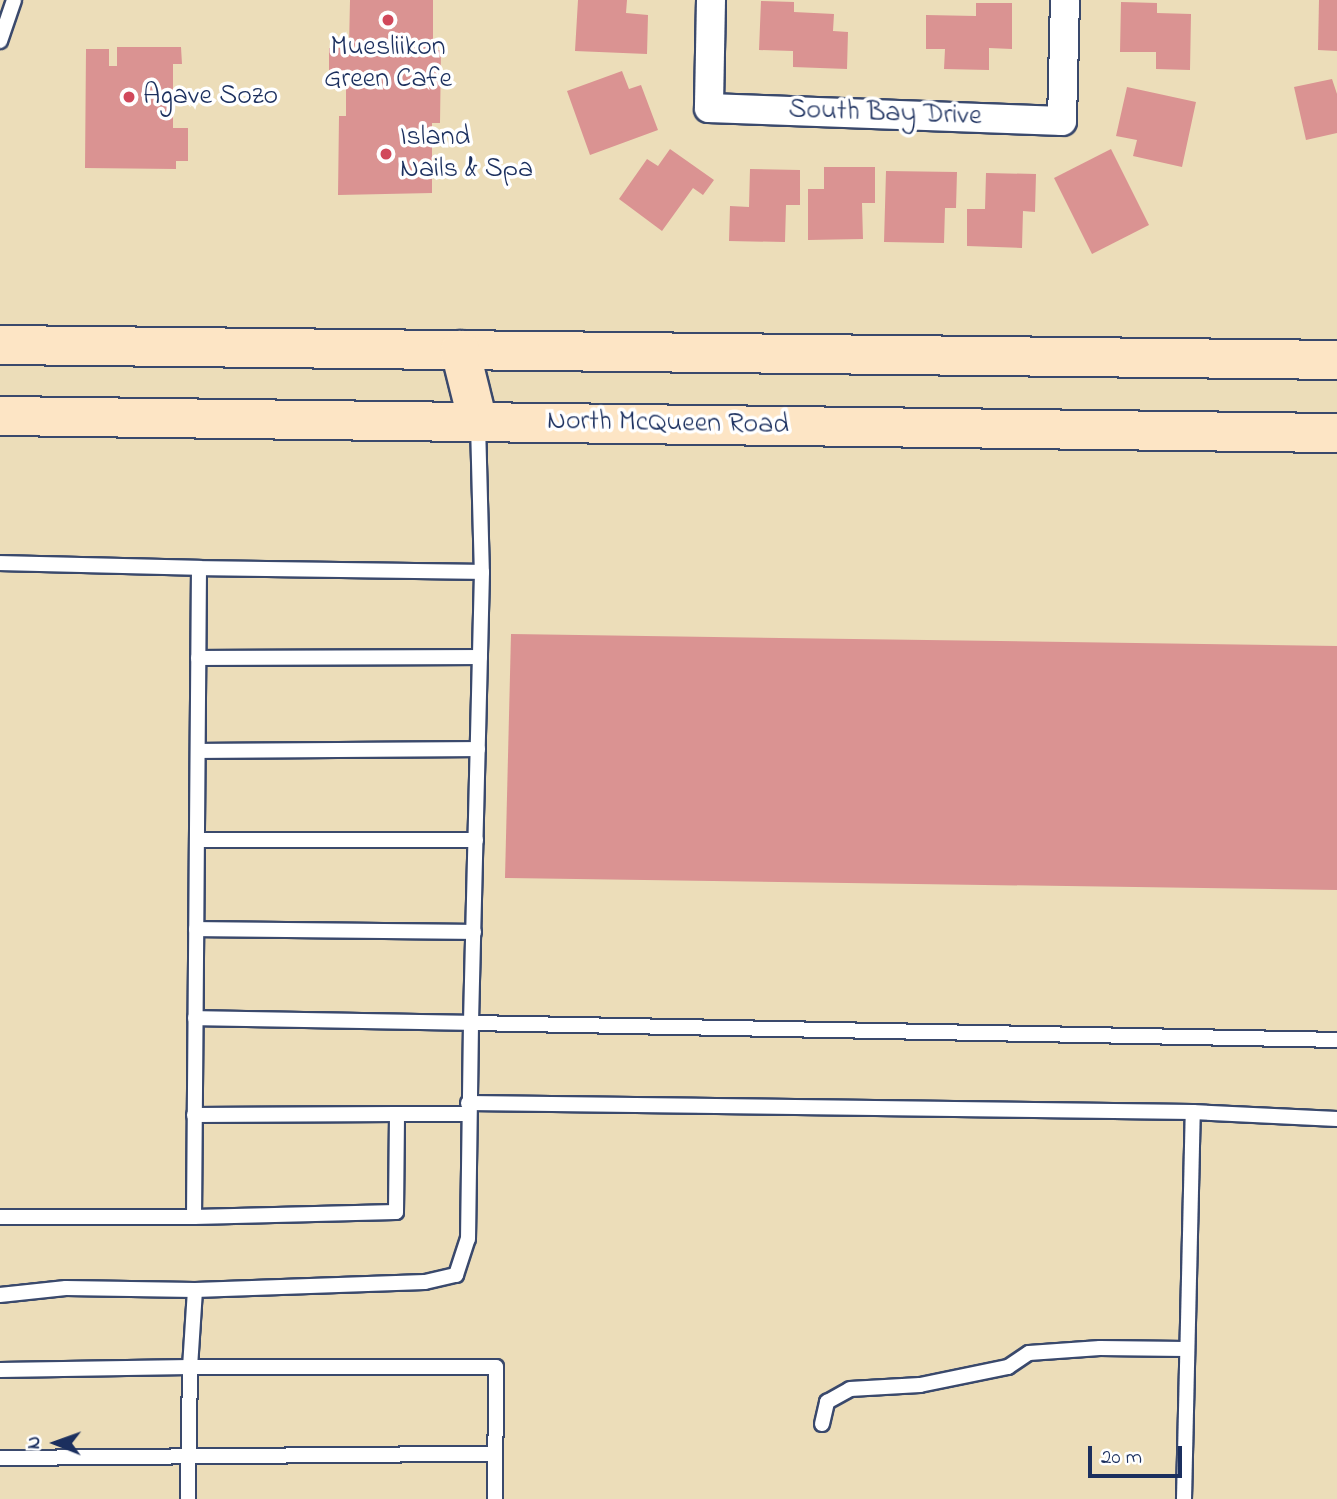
<!DOCTYPE html>
<html>
<head>
<meta charset="utf-8">
<style>
	body { margin:0 }
	#map { position:relative; width:1337px; height:1499px; overflow:hidden; background:#ecddb9; font-family:"Indie Flower",sans-serif }
	div>[style] { position:absolute }
	.building>* { inset:0; background:#da9392 }
	.roads { filter:drop-shadow(2px 0 #3a496c) drop-shadow(-2px 0 #3a496c) drop-shadow(0 2px #3a496c) drop-shadow(0 -2px #3a496c) }
	.lane>* { height:14px; margin:-7px; padding:0 7px; transform-origin:7px; border-radius:7px; background:#fff }
	.street>* { height:28px; margin:-14px; padding:0 14px; transform-origin:14px; border-radius:14px; background:#fff }
	.secondary>* { height:38px; margin:-19px; padding:0 19px; transform-origin:19px; border-radius:19px; background:#fde5c5 }
	.dots>* { width:19px; height:19px; translate:-50% -50%; box-sizing:border-box; border:4px solid #fff; border-radius:50% }
	span { translate:-50% -50%; white-space:nowrap; text-align:center; line-height:1.15; -webkit-text-stroke:7px #fff; paint-order:stroke }
	.poi-label { font-size:28px; color:#1b2f5e }
	.left { translate:0 -50%; text-align:left }
	.street-label { font-size:28px; color:#1b2f5e }
	.north { position:absolute; left:21px; top:1408px; width:70px; height:70px; -webkit-text-stroke:5px #fff; paint-order:stroke; rotate:271deg; font-size:19px; font-weight:700; line-height:28px; text-align:center; color:#1b2f5e }
	.north::after { content:''; display:block; margin:auto; width:24px; height:32px; background:#1b2f5e; clip-path:polygon(50% 0,100% 100%,50% 72%,0 100%) }
	.scale { position:absolute; left:1088px; top:1446px; width:94px; height:32px; box-sizing:border-box; border:4px solid #1b2f5e; border-top:0; padding-left:9px; font-size:21px; line-height:24px; white-space:nowrap; color:#1b2f5e; -webkit-text-stroke:5px #fff; paint-order:stroke }
</style>
</head>
<body>
<div id="map">
	<div class="building">
		<i style="clip-path:polygon(350px 0,433px 0,433px 50px,441px 50px,440px 123px,432px 123px,432px 193px,338px 195px,339px 116px,346px 116px,346px 89px,329px 89px,329px 48px,349px 48px)"></i>
		<i style="clip-path:polygon(578px 0,627px 0,626px 13px,648px 15px,647px 54px,575px 51px)"></i>
		<i style="clip-path:polygon(1319px 0,1337px 0,1337px 51px,1318px 50px)"></i>
		<i style="clip-path:polygon(761px 1px,794px 2px,794px 12px,834px 14px,833px 31px,848px 32px,847px 69px,793px 67px,793px 51px,759px 50px)"></i>
		<i style="clip-path:polygon(1121px 2px,1157px 3px,1157px 13px,1191px 14px,1190px 70px,1156px 69px,1156px 52px,1120px 52px)"></i>
		<i style="clip-path:polygon(976px 3px,1012px 3px,1012px 49px,989px 48px,989px 70px,944px 69px,945px 49px,926px 49px,926px 15px,976px 16px)"></i>
		<i style="clip-path:polygon(117px 47px,181px 47px,182px 64px,173px 64px,173px 128px,188px 128px,188px 161px,176px 161px,176px 169px,85px 168px,86px 49px,109px 49px,109px 66px,117px 66px)"></i>
		<i style="clip-path:polygon(622px 71px,629px 89px,641px 85px,658px 130px,590px 155px,567px 91px)"></i>
		<i style="clip-path:polygon(1332px 79px,1337px 94px,1337px 133px,1306px 140px,1294px 87px)"></i>
		<i style="clip-path:polygon(1127px 87px,1196px 102px,1182px 167px,1133px 156px,1137px 140px,1116px 136px)"></i>
		<i style="clip-path:polygon(670px 149px,714px 180px,703px 195px,693px 188px,662px 231px,619px 199px,647px 159px,658px 166px)"></i>
		<i style="clip-path:polygon(1111px 149px,1149px 225px,1092px 254px,1054px 178px)"></i>
		<i style="clip-path:polygon(824px 167px,875px 167px,875px 203px,862px 203px,863px 239px,808px 240px,808px 189px,824px 189px)"></i>
		<i style="clip-path:polygon(750px 169px,800px 170px,800px 205px,786px 205px,785px 242px,729px 241px,730px 206px,749px 207px)"></i>
		<i style="clip-path:polygon(886px 171px,957px 172px,956px 208px,945px 208px,944px 243px,884px 242px)"></i>
		<i style="clip-path:polygon(986px 173px,1036px 174px,1035px 212px,1023px 211px,1022px 248px,967px 246px,967px 209px,985px 209px)"></i>
		<i style="clip-path:polygon(511px 634px,1337px 646px,1337px 890px,505px 878px)"></i>
	</div>
	<div class="roads">
		<div class="lane">
			<i style="left:0;top:41px;width:43px;rotate:-71.1deg"></i>
			<i style="left:478px;top:424px;width:148px;rotate:88.5deg"></i>
			<i style="left:482px;top:572px;width:451px;rotate:91.4deg"></i>
			<i style="left:471px;top:1023px;width:866px;rotate:1.12deg"></i>
			<i style="left:0;top:563px;width:199px;rotate:1.4deg"></i>
			<i style="left:199px;top:568px;width:649px;rotate:90.44deg"></i>
			<i style="left:194px;top:1217px;width:194px;rotate:180deg"></i>
			<i style="left:199px;top:568px;width:283px;rotate:0.8deg"></i>
			<i style="left:198px;top:658px;width:282px;rotate:-0.2deg"></i>
			<i style="left:198px;top:751px;width:280px;rotate:-0.4deg"></i>
			<i style="left:197px;top:840px;width:279px"></i>
			<i style="left:196px;top:929px;width:278px;rotate:0.6deg"></i>
			<i style="left:468px;top:1103px;width:725px;rotate:0.71deg"></i>
			<i style="left:1193px;top:1112px;width:144px;rotate:2.8deg"></i>
			<i style="left:194px;top:1115px;width:203px;rotate:-0.3deg"></i>
			<i style="left:194px;top:1217px;width:202px;rotate:-1.4deg"></i>
			<i style="left:396px;top:1212px;width:98px;rotate:-89.4deg"></i>
			<i style="left:397px;top:1114px;width:71px"></i>
			<i style="left:195px;top:1290px;width:77px;rotate:93.7deg"></i>
			<i style="left:190px;top:1367px;width:306px"></i>
			<i style="left:496px;top:1367px;width:132px;rotate:90.4deg"></i>
			<i style="left:0;top:1295px;width:66px;rotate:-6.1deg"></i>
			<i style="left:66px;top:1288px;width:129px;rotate:0.9deg"></i>
			<i style="left:195px;top:1290px;width:230px;rotate:-2deg"></i>
			<i style="left:425px;top:1282px;width:32px;rotate:-13deg"></i>
			<i style="left:456px;top:1275px;width:38px;rotate:-72deg"></i>
			<i style="left:468px;top:1239px;width:216px;rotate:-89.2deg"></i>
			<i style="left:471px;top:1023px;width:276px;rotate:-179deg"></i>
			<i style="left:0;top:1370px;width:190px;rotate:-0.9deg"></i>
			<i style="left:190px;top:1367px;width:132px;rotate:90.9deg"></i>
			<i style="left:822px;top:1424px;width:23px;rotate:-77deg"></i>
			<i style="left:827px;top:1402px;width:26px;rotate:-29deg"></i>
			<i style="left:850px;top:1389px;width:70px;rotate:-3.3deg"></i>
			<i style="left:920px;top:1385px;width:90px;rotate:-11.6deg"></i>
			<i style="left:1008px;top:1367px;width:25px;rotate:-34deg"></i>
			<i style="left:1029px;top:1353px;width:71px;rotate:-4deg"></i>
			<i style="left:1100px;top:1348px;width:85px;rotate:0.7deg"></i>
			<i style="left:0;top:1458px;width:495px;rotate:-0.5deg"></i>
			<i style="left:1184px;top:1499px;width:387px;rotate:-88.7deg"></i>
		</div>
		<div class="street">
			<i style="left:711px;top:0;width:108px;rotate:91.1deg"></i>
			<i style="left:709px;top:108px;width:353px;rotate:2.1deg"></i>
			<i style="left:1062px;top:121px;width:121px;rotate:-88.6deg"></i>
		</div>
		<div class="secondary">
			<i style="left:0;top:345px;width:1337px;rotate:0.64deg"></i>
			<i style="left:460px;top:350px;width:74px;rotate:76deg"></i>
			<i style="left:0;top:416px;width:1337px;rotate:0.73deg"></i>
		</div>
	</div>
	<div class="dots">
		<i style="left:388px;top:20px;background:#d1495b"></i>
		<i style="left:129px;top:97px;background:#d1495b"></i>
		<i style="left:386px;top:154px;background:#d1495b"></i>
	</div>
	<div class="poi-label">
		<span style="left:388px;top:64px">Muesliikon<br>Green Cafe</span>
		<span class="left" style="left:143px;top:97px">Agave Sozo</span>
		<span class="left" style="left:400px;top:154px">Island<br>Nails &amp; Spa</span>
	</div>
	<div class="street-label">
		<span style="left:885px;top:114px;rotate:2deg">South Bay Drive</span>
		<span style="left:668px;top:424px;rotate:1deg">North McQueen Road</span>
	</div>
	<div class="north">N</div>
	<div class="scale">20 m</div>
</div>
</body>
</html>
